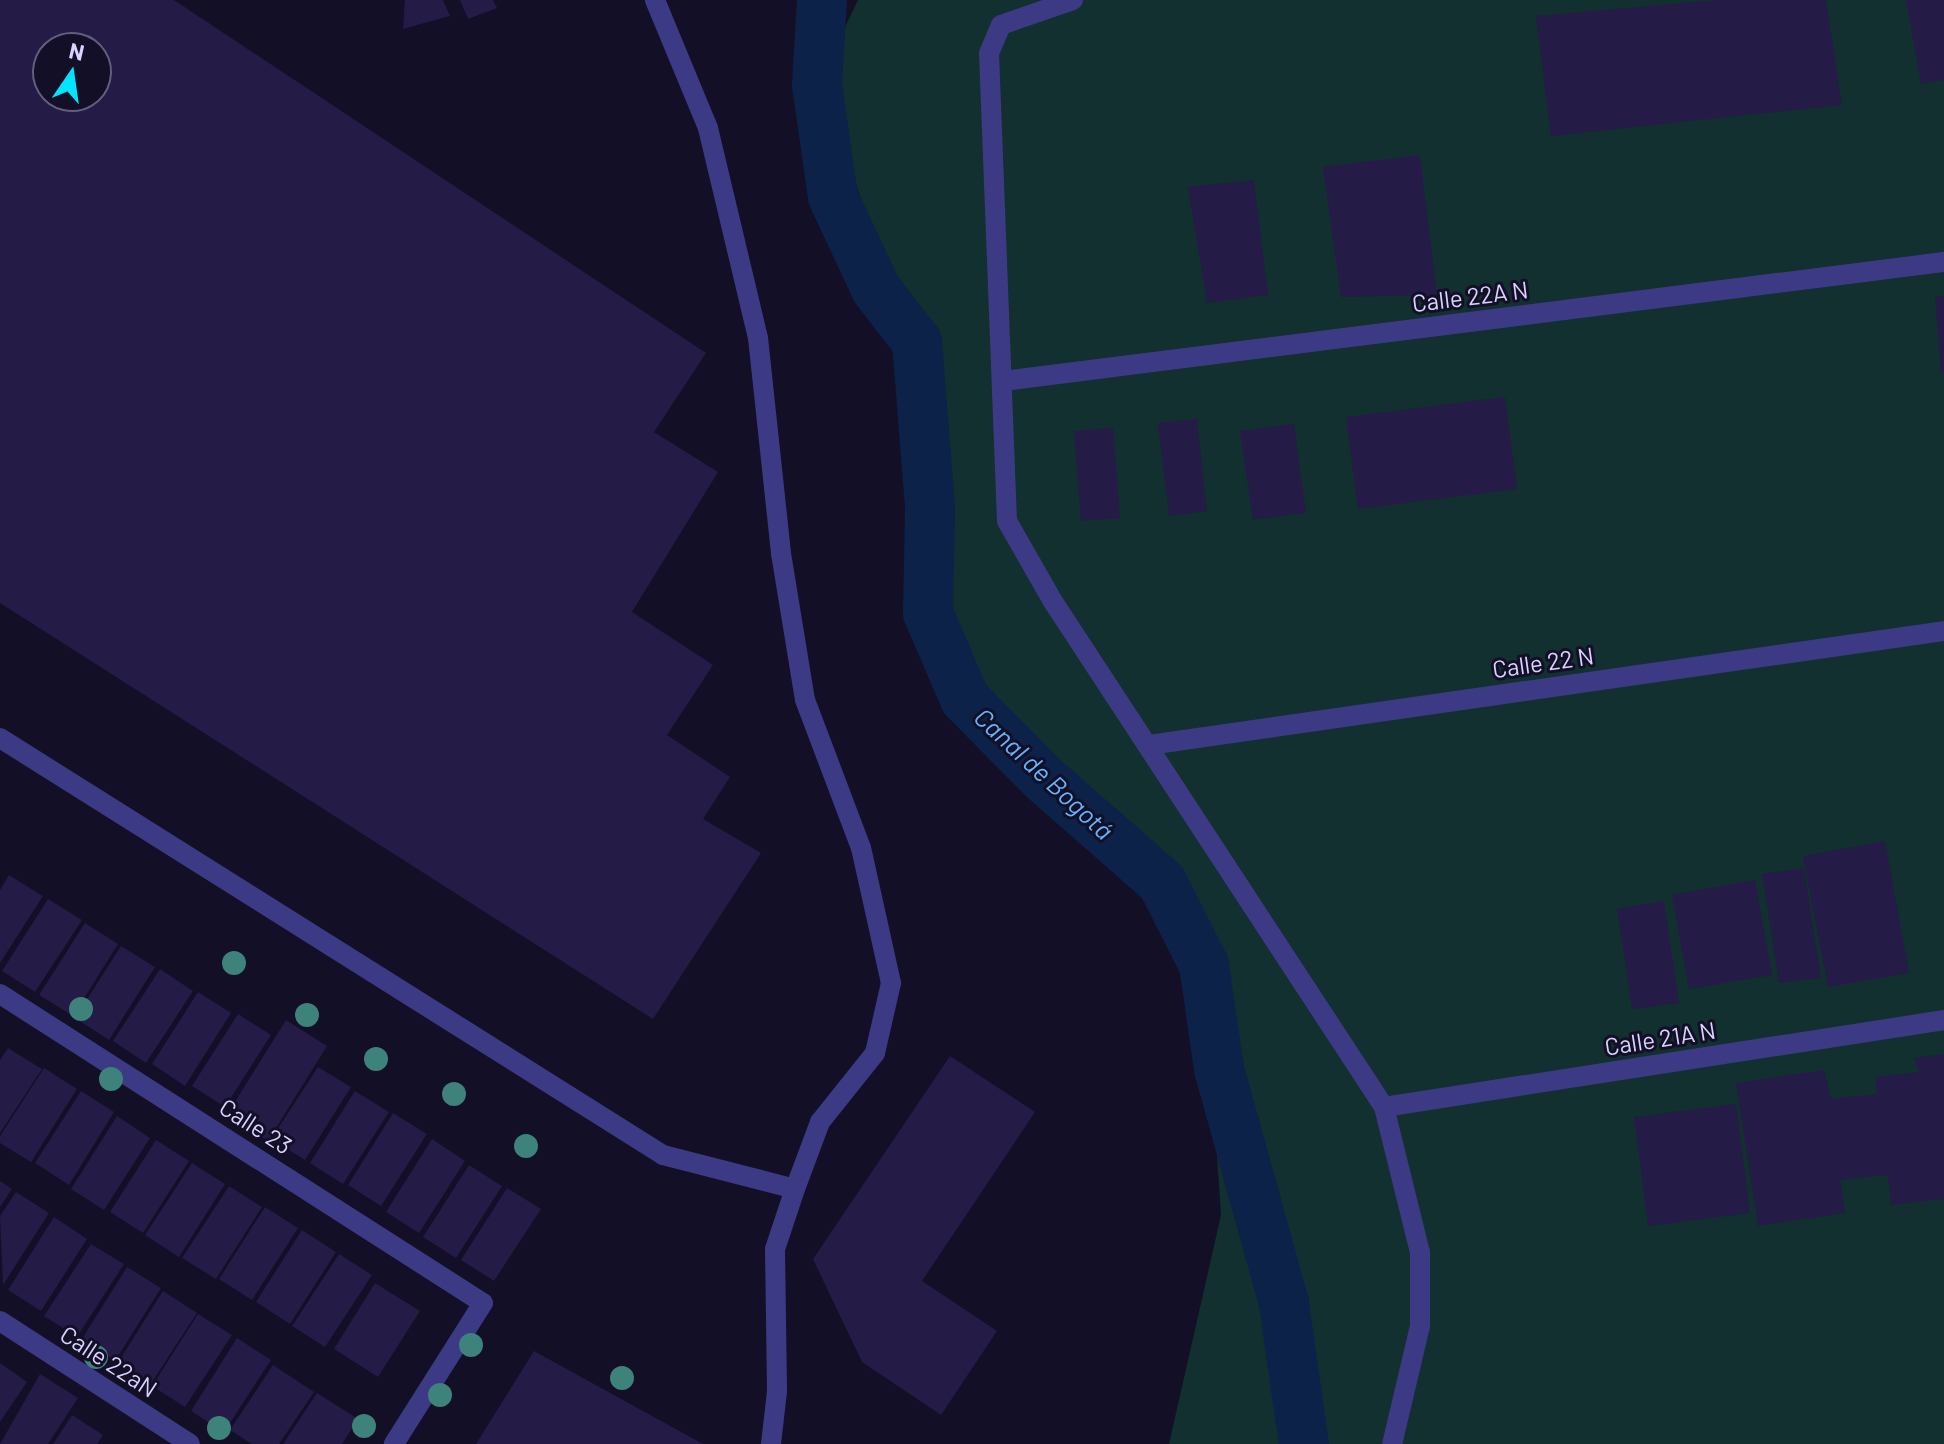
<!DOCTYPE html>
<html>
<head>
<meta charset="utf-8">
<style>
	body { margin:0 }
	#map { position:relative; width:1944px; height:1444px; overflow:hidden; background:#130f26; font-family:Barlow,sans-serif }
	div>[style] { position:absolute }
	.green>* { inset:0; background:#12302f }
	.canal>* { height:50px; margin:-25px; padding:0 25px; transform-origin:25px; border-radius:25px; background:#0c2248 }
	.building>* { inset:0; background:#241b47 }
	.minor>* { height:20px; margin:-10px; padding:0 10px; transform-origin:10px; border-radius:10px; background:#3d3a85 }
	.trees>* { width:24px; height:24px; margin:-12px; border-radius:50%; background:#3d827b }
	span { translate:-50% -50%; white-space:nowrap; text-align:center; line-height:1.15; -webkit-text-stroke:6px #130f26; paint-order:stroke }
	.street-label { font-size:24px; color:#d9d4ff }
	.water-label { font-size:26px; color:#62b6ff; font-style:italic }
	.north { position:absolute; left:32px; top:32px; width:80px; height:80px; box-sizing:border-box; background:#130f26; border:2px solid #625e7d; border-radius:50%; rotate:13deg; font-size:22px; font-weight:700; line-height:32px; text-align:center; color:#d9d4ff }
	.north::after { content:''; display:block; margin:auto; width:28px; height:36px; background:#00e5ff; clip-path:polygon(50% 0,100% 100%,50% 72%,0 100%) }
</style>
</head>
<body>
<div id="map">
	<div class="green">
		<i style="clip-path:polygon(858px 0,1944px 0,1944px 1444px,1169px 1444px,1221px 1215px,1204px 965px,945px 651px,917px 342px,817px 85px)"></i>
	</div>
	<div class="canal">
		<i style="left:822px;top:0;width:85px;rotate:93.4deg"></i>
		<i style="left:817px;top:85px;width:113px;rotate:81.9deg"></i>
		<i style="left:833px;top:197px;width:102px;rotate:64.9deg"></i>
		<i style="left:876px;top:289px;width:67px;rotate:52.3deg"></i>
		<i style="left:917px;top:342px;width:168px;rotate:85.5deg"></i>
		<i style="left:930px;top:509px;width:104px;rotate:91.1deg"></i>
		<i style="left:928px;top:613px;width:94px;rotate:66.7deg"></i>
		<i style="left:965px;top:699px;width:111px;rotate:45.4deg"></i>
		<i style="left:1043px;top:778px;width:158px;rotate:41.2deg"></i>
		<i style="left:1162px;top:882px;width:93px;rotate:63.2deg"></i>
		<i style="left:1204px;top:965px;width:105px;rotate:81.8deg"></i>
		<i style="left:1219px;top:1069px;width:244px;rotate:74.5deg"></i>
		<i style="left:1284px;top:1304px;width:141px;rotate:81.9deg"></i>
	</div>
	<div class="building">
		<i style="clip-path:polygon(evenodd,0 0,174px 0,706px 353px,654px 432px,718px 472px,632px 612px,713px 665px,667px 735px,730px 777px,703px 819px,761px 853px,653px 1019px,0 603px,0 0,48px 48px,96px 48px,96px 96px,48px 96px,48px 48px)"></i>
		<i style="clip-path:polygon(405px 0,443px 0,450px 16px,403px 29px)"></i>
		<i style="clip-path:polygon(460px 0,493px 0,497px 8px,468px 19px)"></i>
		<i style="clip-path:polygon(1718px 0,1826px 0,1842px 105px,1551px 136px,1536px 16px)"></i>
		<i style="clip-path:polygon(1906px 0,1944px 0,1944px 80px,1921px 84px)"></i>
		<i style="clip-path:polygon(1420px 155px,1437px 295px,1341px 297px,1323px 167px)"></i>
		<i style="clip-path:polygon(1254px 180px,1268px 295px,1207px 303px,1188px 187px)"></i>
		<i style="clip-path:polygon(1944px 296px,1944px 372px,1941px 372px,1935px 297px)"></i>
		<i style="clip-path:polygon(1505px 397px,1517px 489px,1358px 509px,1346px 417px)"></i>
		<i style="clip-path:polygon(1197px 419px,1207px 511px,1169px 516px,1158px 423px)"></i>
		<i style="clip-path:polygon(1294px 424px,1306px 513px,1253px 520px,1240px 431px)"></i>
		<i style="clip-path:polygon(1113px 428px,1120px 518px,1081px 521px,1074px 431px)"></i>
		<i style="clip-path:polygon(1885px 841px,1909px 973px,1828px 987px,1803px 856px)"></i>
		<i style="clip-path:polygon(1804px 868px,1821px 978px,1779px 983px,1762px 874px)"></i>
		<i style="clip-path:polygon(9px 875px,43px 896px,0 963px,0 890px)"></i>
		<i style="clip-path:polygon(1755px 880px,1772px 975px,1689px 989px,1672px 895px)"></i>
		<i style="clip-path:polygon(48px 899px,82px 920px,35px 992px,2px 971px)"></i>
		<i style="clip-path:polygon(1664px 901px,1679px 1003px,1632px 1009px,1617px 909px)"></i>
		<i style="clip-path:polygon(85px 923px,118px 944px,73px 1016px,39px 995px)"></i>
		<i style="clip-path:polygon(121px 946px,155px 967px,109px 1040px,75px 1018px)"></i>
		<i style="clip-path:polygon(160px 969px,193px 991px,146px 1063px,113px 1041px)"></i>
		<i style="clip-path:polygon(198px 992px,231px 1013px,185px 1086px,152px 1064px)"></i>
		<i style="clip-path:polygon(238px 1014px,271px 1035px,225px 1107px,192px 1086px)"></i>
		<i style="clip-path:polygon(286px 1020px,327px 1046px,268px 1141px,226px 1116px)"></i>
		<i style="clip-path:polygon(8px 1048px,42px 1069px,0 1133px,0 1060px)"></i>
		<i style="clip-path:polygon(1944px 1054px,1944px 1199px,1891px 1205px,1888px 1175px,1840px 1180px,1845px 1213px,1758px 1226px,1736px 1083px,1824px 1070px,1831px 1099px,1877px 1094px,1875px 1077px,1919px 1072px,1914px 1058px)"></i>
		<i style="clip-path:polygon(950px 1056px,1035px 1112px,922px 1281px,997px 1331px,941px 1415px,862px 1362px,813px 1259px)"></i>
		<i style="clip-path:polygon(318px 1067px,351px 1087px,305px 1160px,271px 1139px)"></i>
		<i style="clip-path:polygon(44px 1068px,77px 1089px,31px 1162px,0 1143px,0 1136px)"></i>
		<i style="clip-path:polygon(81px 1091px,114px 1112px,69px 1185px,35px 1163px)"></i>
		<i style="clip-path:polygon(355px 1091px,389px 1112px,343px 1184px,310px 1163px)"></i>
		<i style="clip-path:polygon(1736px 1104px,1750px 1213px,1648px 1226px,1634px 1117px)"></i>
		<i style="clip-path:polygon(393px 1113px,427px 1134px,381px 1206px,348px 1185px)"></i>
		<i style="clip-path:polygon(117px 1116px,150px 1138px,104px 1210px,71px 1189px)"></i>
		<i style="clip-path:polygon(432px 1139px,465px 1161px,419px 1233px,386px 1212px)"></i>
		<i style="clip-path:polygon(156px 1140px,189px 1161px,143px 1233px,110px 1212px)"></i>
		<i style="clip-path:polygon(192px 1163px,225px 1184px,179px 1257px,145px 1235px)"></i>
		<i style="clip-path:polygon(469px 1165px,502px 1186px,456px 1258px,423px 1237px)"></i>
		<i style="clip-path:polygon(0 1181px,12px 1189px,0 1207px)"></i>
		<i style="clip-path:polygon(229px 1186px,262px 1207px,216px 1279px,182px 1258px)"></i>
		<i style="clip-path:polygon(507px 1188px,541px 1209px,494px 1281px,461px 1260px)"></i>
		<i style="clip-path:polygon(16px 1192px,49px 1213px,3px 1285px,0 1216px)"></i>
		<i style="clip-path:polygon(265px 1207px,298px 1228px,252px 1300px,219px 1279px)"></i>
		<i style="clip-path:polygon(54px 1217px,87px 1239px,41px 1311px,8px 1290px)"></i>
		<i style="clip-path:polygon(302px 1230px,336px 1252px,290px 1324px,256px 1302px)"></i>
		<i style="clip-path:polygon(91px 1244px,124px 1264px,77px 1337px,44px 1316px)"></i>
		<i style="clip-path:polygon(339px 1254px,372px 1275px,325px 1347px,292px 1326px)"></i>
		<i style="clip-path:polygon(127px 1267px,161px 1288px,115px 1361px,82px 1339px)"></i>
		<i style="clip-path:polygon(375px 1283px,420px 1311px,378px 1377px,334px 1349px)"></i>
		<i style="clip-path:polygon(163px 1291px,197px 1313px,150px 1385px,117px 1364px)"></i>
		<i style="clip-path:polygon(198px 1314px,232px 1335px,185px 1407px,152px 1386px)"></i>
		<i style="clip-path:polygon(237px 1338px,271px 1360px,224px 1432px,191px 1411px)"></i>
		<i style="clip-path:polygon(534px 1351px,703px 1444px,476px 1444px)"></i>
		<i style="clip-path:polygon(0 1363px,27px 1382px,0 1422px)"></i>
		<i style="clip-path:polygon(273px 1365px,314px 1392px,279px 1444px,252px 1444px,230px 1430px)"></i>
		<i style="clip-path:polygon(40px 1374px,78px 1398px,48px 1444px,0 1444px)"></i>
		<i style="clip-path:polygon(317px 1393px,358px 1419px,342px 1444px,283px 1444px)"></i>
		<i style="clip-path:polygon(72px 1415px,103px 1435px,97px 1444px,53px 1444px)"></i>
	</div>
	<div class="minor">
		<i style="left:1073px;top:0;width:76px;rotate:160.9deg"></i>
		<i style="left:1001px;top:25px;width:30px;rotate:113deg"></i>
		<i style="left:989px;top:53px;width:468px;rotate:87.8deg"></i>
		<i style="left:1007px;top:521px;width:91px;rotate:60.3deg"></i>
		<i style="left:1052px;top:600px;width:606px;rotate:56.78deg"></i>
		<i style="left:1384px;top:1107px;width:149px;rotate:76.1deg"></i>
		<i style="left:1420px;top:1252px;width:74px;rotate:90deg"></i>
		<i style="left:1420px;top:1326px;width:121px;rotate:103.3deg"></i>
		<i style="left:1003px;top:381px;width:948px;rotate:-7.21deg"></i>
		<i style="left:0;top:738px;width:783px;rotate:32.17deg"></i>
		<i style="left:663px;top:1155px;width:136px;rotate:14.4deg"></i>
		<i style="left:795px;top:1189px;width:72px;rotate:-69.5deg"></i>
		<i style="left:820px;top:1122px;width:88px;rotate:-51.4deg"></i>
		<i style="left:875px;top:1053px;width:72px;rotate:-77.1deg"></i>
		<i style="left:891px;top:983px;width:138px;rotate:-102.5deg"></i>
		<i style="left:861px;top:848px;width:158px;rotate:-110.7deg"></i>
		<i style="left:805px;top:700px;width:149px;rotate:-99.3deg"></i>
		<i style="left:781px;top:553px;width:216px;rotate:-96.1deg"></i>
		<i style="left:758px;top:338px;width:216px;rotate:-103.4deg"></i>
		<i style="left:708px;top:128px;width:139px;rotate:-112.5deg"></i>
		<i style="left:1149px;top:745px;width:803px;rotate:-8.16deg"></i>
		<i style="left:0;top:994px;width:573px;rotate:32.61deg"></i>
		<i style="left:483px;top:1303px;width:167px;rotate:122.3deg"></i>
		<i style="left:1384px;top:1107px;width:567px;rotate:-8.83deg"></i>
		<i style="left:0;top:1321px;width:226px;rotate:32.9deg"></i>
		<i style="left:771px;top:1444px;width:53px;rotate:-83.5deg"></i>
		<i style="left:777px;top:1391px;width:142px;rotate:-90.8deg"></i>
		<i style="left:775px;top:1249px;width:63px;rotate:-71.6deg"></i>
	</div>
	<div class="trees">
		<i style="left:234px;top:963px"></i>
		<i style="left:81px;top:1009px"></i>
		<i style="left:307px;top:1015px"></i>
		<i style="left:376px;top:1059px"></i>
		<i style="left:111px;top:1079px"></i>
		<i style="left:454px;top:1094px"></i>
		<i style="left:526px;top:1146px"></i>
		<i style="left:471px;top:1345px"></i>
		<i style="left:96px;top:1357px"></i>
		<i style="left:622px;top:1378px"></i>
		<i style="left:440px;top:1395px"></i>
		<i style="left:364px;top:1426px"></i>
		<i style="left:219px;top:1428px"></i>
	</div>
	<div class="street-label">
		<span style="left:1470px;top:296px;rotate:-7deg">Calle 22A N</span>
		<span style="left:1543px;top:662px;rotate:-8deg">Calle 22 N</span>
		<span style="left:1660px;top:1038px;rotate:-9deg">Calle 21A N</span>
		<span style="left:256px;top:1126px;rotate:33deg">Calle 23</span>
		<span style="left:109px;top:1361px;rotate:33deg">Calle 22aN</span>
	</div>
	<div class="water-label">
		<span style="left:1044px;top:773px;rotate:43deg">Canal de Bogotá</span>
	</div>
	<div class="north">N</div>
</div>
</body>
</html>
